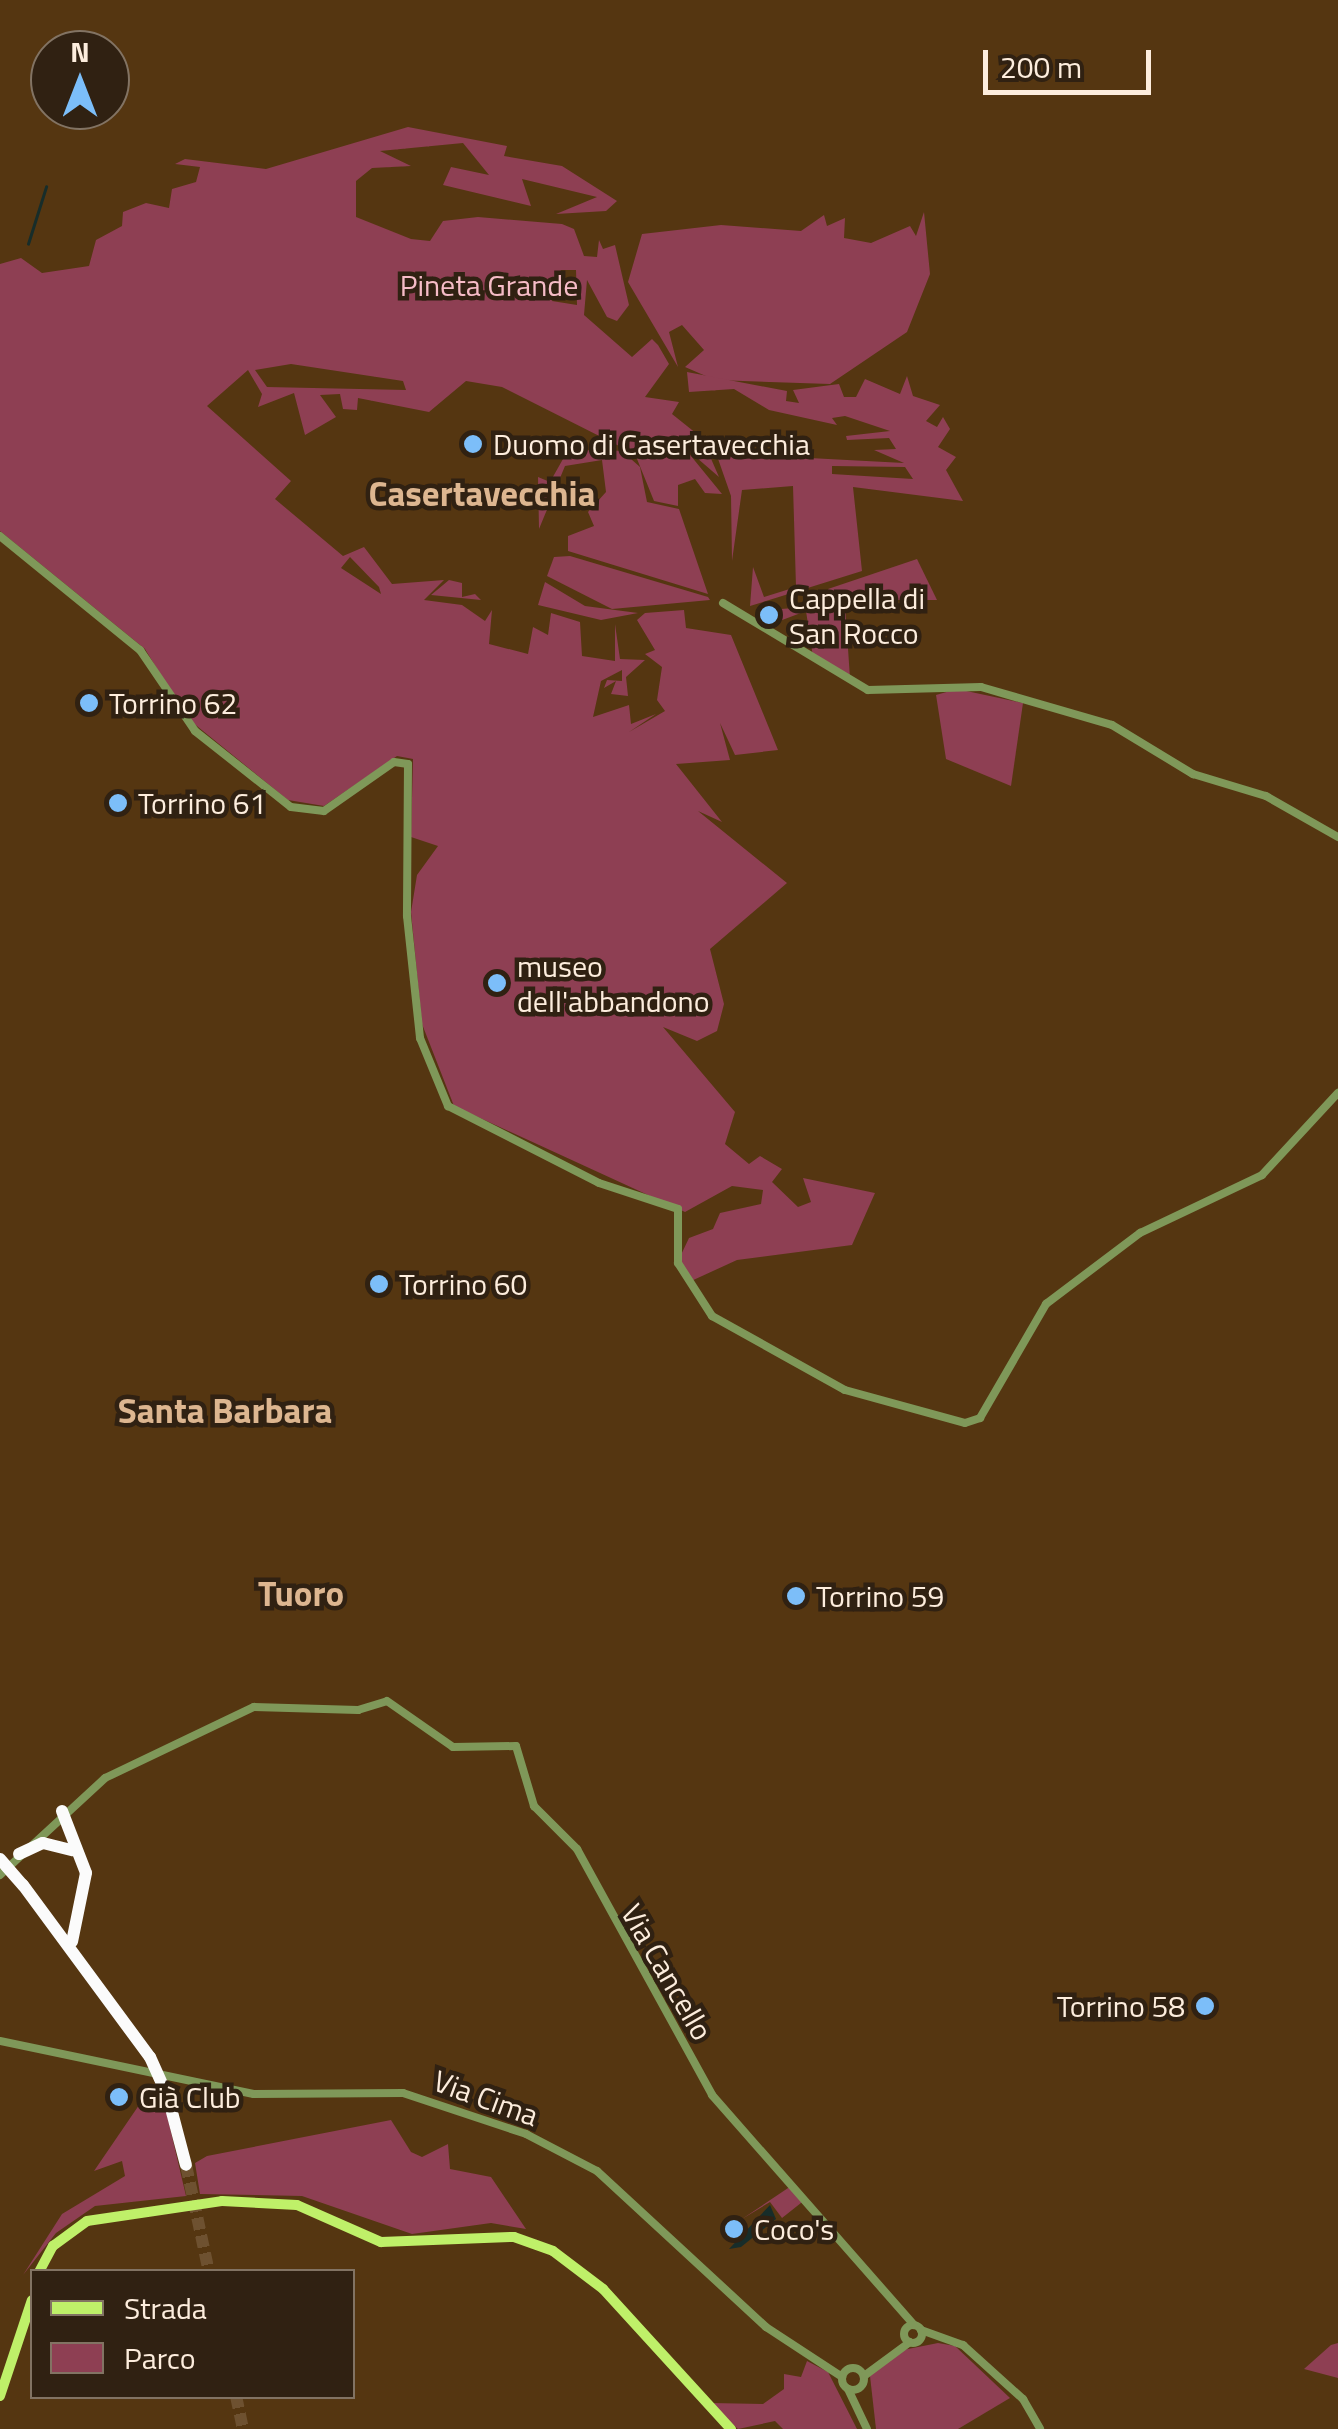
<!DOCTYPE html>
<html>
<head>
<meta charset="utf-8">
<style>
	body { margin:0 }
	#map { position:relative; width:1338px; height:2429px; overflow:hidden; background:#553611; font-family:"Titillium Web",sans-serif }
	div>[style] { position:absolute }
	.green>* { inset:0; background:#8e3f53 }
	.water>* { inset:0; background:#172d2a }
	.stream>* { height:2.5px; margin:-1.25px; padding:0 1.25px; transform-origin:1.25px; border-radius:1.25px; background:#172d2a }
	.highway-tunnel>* { height:12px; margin-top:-6px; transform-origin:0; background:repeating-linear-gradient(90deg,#6e5130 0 12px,transparent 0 18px) }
	.minor>* { height:8px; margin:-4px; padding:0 4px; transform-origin:4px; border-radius:4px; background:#7f9859 }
	.minor>.ring { margin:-4px; padding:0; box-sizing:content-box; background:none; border:8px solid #7f9859; border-radius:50% }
	.major>* { height:10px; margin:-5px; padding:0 5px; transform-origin:5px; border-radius:5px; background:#bff069 }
	.highway>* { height:12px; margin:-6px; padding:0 6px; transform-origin:6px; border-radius:6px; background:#fbfbfb }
	.highway-bridge>* { height:12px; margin:-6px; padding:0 6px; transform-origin:6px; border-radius:6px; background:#fbfbfb }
	.dots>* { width:28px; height:28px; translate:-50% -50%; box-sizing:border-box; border:5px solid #302112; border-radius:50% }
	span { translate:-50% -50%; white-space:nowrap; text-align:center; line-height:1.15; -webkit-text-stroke:9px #302112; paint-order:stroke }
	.park-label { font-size:30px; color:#f6bcc7 }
	.poi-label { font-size:30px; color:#fdeddd }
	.left { translate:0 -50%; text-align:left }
	.right { translate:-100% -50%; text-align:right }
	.street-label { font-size:30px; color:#fdeddd }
	.quarter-label { font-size:35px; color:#ddb690; font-weight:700 }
	.legend { position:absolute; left:30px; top:2269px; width:325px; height:130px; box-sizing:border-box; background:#302112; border:2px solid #827363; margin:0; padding:12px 18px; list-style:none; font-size:30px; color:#fdeddd }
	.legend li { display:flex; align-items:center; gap:20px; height:50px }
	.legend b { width:50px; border:2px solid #827363 }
	.north { position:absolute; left:30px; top:30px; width:100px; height:100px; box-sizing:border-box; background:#302112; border:2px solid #827363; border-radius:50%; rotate:0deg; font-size:28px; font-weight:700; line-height:40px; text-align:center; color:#fdeddd }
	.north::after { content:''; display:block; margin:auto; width:35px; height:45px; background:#7cbef9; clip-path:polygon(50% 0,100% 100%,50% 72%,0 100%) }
	.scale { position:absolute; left:983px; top:50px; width:168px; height:45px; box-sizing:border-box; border:5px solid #fdeddd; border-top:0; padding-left:12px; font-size:30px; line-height:35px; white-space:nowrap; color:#fdeddd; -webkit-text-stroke:8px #302112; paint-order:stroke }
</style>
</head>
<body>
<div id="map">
	<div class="green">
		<i style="clip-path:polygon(evenodd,408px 127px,507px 146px,504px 156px,562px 166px,617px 201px,606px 211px,556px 214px,597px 197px,522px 179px,531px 206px,443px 185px,451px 167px,489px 175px,463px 143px,380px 151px,411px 166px,372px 168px,356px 181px,356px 217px,411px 239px,430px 241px,443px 221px,478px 217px,562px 224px,574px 229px,584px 256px,597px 257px,599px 240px,603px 249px,615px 245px,629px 305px,617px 321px,607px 317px,587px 280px,584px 315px,632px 357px,652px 339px,658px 345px,669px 364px,645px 397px,679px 402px,672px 414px,702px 438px,719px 477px,682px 445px,722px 494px,705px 493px,695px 479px,678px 485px,678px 506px,654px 501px,635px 454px,502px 387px,466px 381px,429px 412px,358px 398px,357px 410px,343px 409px,340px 394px,320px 395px,336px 417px,305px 435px,294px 393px,258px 407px,262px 394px,248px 370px,207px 406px,291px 481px,275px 499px,343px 556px,364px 547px,392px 584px,444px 580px,424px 600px,462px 605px,485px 621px,492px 610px,489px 644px,528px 654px,533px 627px,548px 635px,551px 613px,580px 622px,582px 656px,615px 661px,615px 624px,620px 659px,645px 660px,626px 677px,628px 696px,611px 694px,616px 681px,604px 688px,607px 680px,622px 681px,622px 670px,601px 681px,593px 717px,629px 705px,631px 724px,656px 714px,629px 732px,665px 711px,657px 700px,662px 667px,645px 654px,655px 650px,637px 620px,645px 613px,684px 610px,686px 628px,731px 635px,778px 750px,735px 755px,720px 723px,730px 760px,676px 764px,722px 822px,698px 811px,787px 883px,710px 949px,724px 1004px,717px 1031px,697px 1041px,663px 1027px,735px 1112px,725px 1144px,749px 1164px,760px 1156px,782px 1169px,772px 1182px,798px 1207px,811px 1202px,803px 1178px,875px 1193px,852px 1245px,737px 1260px,689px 1282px,679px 1259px,689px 1238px,713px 1229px,720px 1213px,761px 1204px,763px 1190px,732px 1186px,685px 1212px,454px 1106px,422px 1024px,411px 912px,417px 875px,438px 846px,411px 837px,413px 759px,397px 756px,324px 806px,288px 800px,187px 718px,145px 649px,0 531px,0 264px,21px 258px,42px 273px,89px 266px,96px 240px,122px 226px,123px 212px,146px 203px,169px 208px,172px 189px,196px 182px,200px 167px,175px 164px,185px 159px,266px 169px,408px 127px,561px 270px,576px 270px,577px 305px,552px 301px,561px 270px,408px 127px,291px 364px,403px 381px,406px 390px,267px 387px,255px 370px,291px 364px,408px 127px,350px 557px,379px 587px,381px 594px,341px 568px,350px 557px)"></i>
		<i style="clip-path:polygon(924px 212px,930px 274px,907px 332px,830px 384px,715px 380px,685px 367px,704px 350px,682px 325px,669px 332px,678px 367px,628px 282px,642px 234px,721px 225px,801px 231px,824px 215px,827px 226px,845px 218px,844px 238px,871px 243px,910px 226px,916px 236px)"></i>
		<i style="clip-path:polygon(evenodd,687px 372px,787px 391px,786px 401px,799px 403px,793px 390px,839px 384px,844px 397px,856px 397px,865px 379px,900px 394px,907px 376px,913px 396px,940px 405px,926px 421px,937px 427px,943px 417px,950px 429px,938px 447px,956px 457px,946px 470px,963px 501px,853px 487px,862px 571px,750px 606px,753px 567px,764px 597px,796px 587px,793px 486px,742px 490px,732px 561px,731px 496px,716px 453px,904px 463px,874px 450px,896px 449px,889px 438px,847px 440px,846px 436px,890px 431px,845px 416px,832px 418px,837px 425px,769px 410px,734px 389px,689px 392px,687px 372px,832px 466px,905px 467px,913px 479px,832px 474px,832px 466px)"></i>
		<i style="clip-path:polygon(592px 449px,622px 451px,640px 467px,647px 502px,679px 509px,708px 594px,568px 551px,568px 536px,594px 526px,588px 512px,606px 492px,602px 460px,565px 466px,539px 529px,538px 477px,550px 482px,563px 459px)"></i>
		<i style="clip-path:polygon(570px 556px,708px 597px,710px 600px,612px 609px,547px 576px,554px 557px)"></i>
		<i style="clip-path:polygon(917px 559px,937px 600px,835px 600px,828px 589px)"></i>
		<i style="clip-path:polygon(449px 580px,462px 583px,462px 597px,475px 594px,481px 600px,431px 595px)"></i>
		<i style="clip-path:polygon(545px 582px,585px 606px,638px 613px,601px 620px,538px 605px)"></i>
		<i style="clip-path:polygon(845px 604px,850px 678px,813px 657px,806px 611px,777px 622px,781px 609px)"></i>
		<i style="clip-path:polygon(957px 689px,1023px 703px,1011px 786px,946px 759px,936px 695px)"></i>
		<i style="clip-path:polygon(150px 2089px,163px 2098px,186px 2196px,95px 2206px,56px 2233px,23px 2275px,62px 2214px,125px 2176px,122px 2161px,94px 2171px)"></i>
		<i style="clip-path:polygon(391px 2120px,411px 2152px,422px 2157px,448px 2144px,450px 2169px,491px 2177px,526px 2229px,491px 2223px,412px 2234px,302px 2196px,200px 2194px,195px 2163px,207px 2156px)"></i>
		<i style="clip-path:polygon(794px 2184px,806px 2199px,782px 2218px,770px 2202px,742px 2219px)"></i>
		<i style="clip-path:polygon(938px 2343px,955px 2346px,1010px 2398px,958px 2429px,876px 2429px,870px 2376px,903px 2350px)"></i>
		<i style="clip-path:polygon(1338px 2343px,1338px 2378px,1304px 2369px,1331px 2345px)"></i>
		<i style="clip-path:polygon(807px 2361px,828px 2372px,857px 2429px,783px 2429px,775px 2421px,738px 2429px,710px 2403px,763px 2404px,784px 2389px,784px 2374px,801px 2377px)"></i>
	</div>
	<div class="water">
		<i style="clip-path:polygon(770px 2205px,776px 2219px,741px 2247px,729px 2249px)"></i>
	</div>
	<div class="stream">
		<i style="left:28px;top:244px;width:60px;rotate:-72.5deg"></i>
	</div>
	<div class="highway-tunnel">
		<i style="left:186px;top:2165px;width:109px;rotate:77.9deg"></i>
		<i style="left:236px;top:2396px;width:34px;rotate:78deg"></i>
	</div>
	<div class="minor">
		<i style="left:0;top:536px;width:181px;rotate:39.2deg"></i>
		<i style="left:140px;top:650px;width:98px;rotate:55.8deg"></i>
		<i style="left:195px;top:731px;width:122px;rotate:38.4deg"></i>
		<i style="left:291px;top:807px;width:33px;rotate:7deg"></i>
		<i style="left:324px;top:811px;width:85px;rotate:-35deg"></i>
		<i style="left:394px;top:762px;width:14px;rotate:8deg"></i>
		<i style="left:408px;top:764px;width:152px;rotate:90.4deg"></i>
		<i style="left:407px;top:916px;width:123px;rotate:83.9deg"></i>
		<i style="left:420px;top:1038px;width:74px;rotate:67.6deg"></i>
		<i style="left:448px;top:1106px;width:169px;rotate:27deg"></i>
		<i style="left:599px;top:1183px;width:83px;rotate:18.2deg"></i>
		<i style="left:678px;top:1209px;width:54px;rotate:90deg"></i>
		<i style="left:678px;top:1263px;width:63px;rotate:57.3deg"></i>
		<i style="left:712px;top:1316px;width:152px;rotate:29.1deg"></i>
		<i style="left:845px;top:1390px;width:124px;rotate:15.4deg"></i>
		<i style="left:965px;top:1423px;width:16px;rotate:-18deg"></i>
		<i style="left:980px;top:1418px;width:132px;rotate:-59.9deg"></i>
		<i style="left:1046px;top:1304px;width:118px;rotate:-37.1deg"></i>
		<i style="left:1140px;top:1233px;width:135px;rotate:-25.4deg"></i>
		<i style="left:1262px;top:1175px;width:112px;rotate:-47.2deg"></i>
		<i style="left:723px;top:603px;width:169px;rotate:31deg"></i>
		<i style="left:868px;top:690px;width:113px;rotate:-1.5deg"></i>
		<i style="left:981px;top:687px;width:136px;rotate:16.2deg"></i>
		<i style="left:1112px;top:725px;width:95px;rotate:31.2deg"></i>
		<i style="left:1193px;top:774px;width:76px;rotate:16.8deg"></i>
		<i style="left:1266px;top:796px;width:83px;rotate:29.7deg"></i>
		<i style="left:0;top:1875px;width:143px;rotate:-42.7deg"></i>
		<i style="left:105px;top:1778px;width:165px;rotate:-25.5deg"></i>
		<i style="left:254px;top:1707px;width:104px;rotate:1.7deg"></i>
		<i style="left:358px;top:1710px;width:30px;rotate:-17deg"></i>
		<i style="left:387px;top:1701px;width:80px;rotate:34.9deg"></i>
		<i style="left:453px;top:1747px;width:63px;rotate:-0.9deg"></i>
		<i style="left:516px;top:1746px;width:63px;rotate:73.3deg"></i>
		<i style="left:534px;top:1806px;width:61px;rotate:45deg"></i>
		<i style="left:577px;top:1849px;width:281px;rotate:61.2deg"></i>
		<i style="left:712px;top:2095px;width:306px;rotate:48.7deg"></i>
		<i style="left:0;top:2041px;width:259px;rotate:11.8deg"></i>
		<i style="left:254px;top:2094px;width:149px;rotate:-0.4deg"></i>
		<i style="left:403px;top:2093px;width:130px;rotate:18.4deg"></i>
		<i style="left:526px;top:2134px;width:80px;rotate:27.5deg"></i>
		<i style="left:597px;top:2171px;width:230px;rotate:42.7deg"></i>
		<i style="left:766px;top:2327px;width:91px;rotate:33.3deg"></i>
		<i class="ring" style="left:904px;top:2325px;width:10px;height:10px"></i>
		<i style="left:921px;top:2330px;width:45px;rotate:19.7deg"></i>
		<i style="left:963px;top:2345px;width:81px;rotate:42deg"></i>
		<i style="left:1023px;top:2399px;width:34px;rotate:60deg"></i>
		<i class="ring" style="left:842px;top:2368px;width:14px;height:14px"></i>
		<i style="left:864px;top:2376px;width:57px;rotate:-36.5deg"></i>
		<i style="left:848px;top:2389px;width:44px;rotate:64.6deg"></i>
	</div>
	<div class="major">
		<i style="left:39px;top:2272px;width:30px;rotate:-62deg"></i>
		<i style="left:53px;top:2246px;width:42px;rotate:-36.3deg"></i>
		<i style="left:87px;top:2221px;width:136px;rotate:-8.4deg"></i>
		<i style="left:222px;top:2201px;width:75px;rotate:3.1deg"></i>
		<i style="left:297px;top:2205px;width:92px;rotate:23.8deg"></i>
		<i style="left:381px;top:2242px;width:133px;rotate:-2.2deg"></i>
		<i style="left:514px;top:2237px;width:41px;rotate:19.7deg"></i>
		<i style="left:553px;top:2251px;width:63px;rotate:37.2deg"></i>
		<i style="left:603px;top:2289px;width:190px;rotate:47.6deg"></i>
		<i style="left:0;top:2396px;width:101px;rotate:-71.6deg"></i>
	</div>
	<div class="highway">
		<i style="left:62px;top:1811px;width:66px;rotate:68.8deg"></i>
		<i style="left:86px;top:1873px;width:70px;rotate:101.5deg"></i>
		<i style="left:19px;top:1854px;width:26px;rotate:-25deg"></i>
		<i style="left:43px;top:1843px;width:30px;rotate:14deg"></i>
		<i style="left:23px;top:1885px;width:214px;rotate:53.6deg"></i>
		<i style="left:168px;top:2097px;width:70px;rotate:75.2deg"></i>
	</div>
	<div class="highway-bridge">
		<i style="left:0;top:1859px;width:35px;rotate:49deg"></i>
		<i style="left:150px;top:2057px;width:44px;rotate:65.8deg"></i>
	</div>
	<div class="dots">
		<i style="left:473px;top:444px;background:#7cbef9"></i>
		<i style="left:769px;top:615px;background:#7cbef9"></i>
		<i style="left:89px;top:703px;background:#7cbef9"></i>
		<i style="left:118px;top:803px;background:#7cbef9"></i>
		<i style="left:497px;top:983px;background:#7cbef9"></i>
		<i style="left:379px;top:1284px;background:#7cbef9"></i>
		<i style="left:796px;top:1596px;background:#7cbef9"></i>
		<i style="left:1205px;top:2006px;background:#7cbef9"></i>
		<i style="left:119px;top:2097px;background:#7cbef9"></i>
		<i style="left:734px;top:2229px;background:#7cbef9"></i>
	</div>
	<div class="park-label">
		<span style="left:489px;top:285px">Pineta Grande</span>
	</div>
	<div class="poi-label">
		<span class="left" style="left:493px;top:444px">Duomo di Casertavecchia</span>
		<span class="left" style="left:789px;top:615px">Cappella di<br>San Rocco</span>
		<span class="left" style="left:109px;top:703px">Torrino 62</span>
		<span class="left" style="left:138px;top:803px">Torrino 61</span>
		<span class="left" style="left:517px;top:983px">museo<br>dell'abbandono</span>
		<span class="left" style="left:399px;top:1284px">Torrino 60</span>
		<span class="left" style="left:816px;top:1596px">Torrino 59</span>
		<span class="right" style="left:1185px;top:2006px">Torrino 58</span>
		<span class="left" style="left:139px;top:2097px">Già Club</span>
		<span class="left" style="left:754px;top:2229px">Coco's</span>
	</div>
	<div class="street-label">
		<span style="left:667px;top:1972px;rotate:60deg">Via Cancello</span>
		<span style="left:486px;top:2098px;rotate:20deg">Via Cima</span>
	</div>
	<div class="quarter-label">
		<span style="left:482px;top:493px">Casertavecchia</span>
		<span style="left:225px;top:1410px">Santa Barbara</span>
		<span style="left:301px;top:1593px">Tuoro</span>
	</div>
	<ul class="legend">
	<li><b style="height:12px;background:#bff069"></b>Strada</li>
	<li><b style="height:28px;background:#8e3f53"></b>Parco</li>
	</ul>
	<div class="north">N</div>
	<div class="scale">200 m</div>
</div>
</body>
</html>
